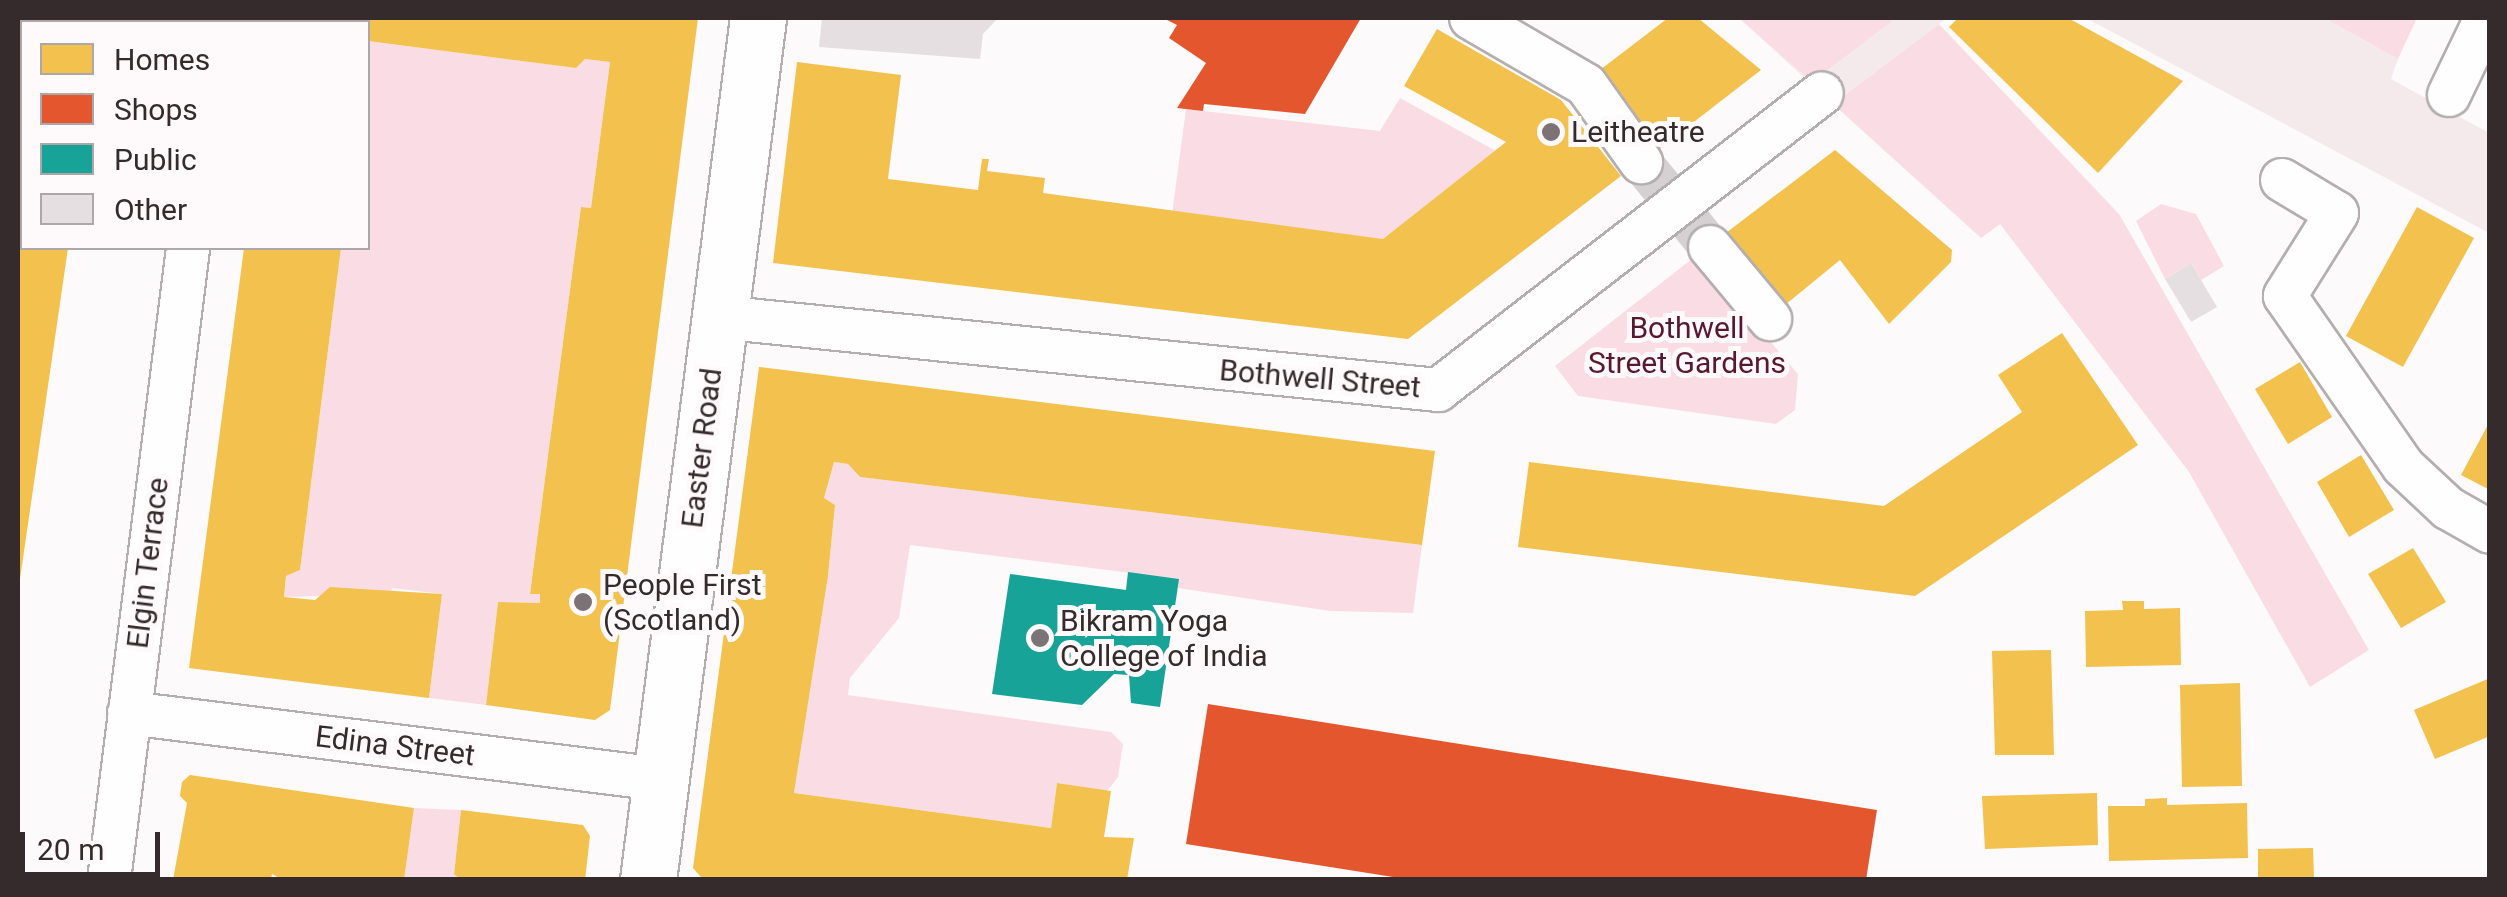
<!DOCTYPE html>
<html>
<head>
<meta charset="utf-8">
<style>
	body { margin:0 }
	#map { position:relative; width:2507px; height:897px; overflow:hidden; background:#fdfafb; font-family:Roboto,sans-serif }
	div>[style] { position:absolute }
	.built>* { inset:0; background:#f4eaec }
	.green>* { inset:0; background:#fadde4 }
	.homes>* { inset:0; background:#f2c14e }
	.shops>* { inset:0; background:#e4572e }
	.public>* { inset:0; background:#17a398 }
	.building>* { inset:0; background:#e6dfe1 }
	.street-tunnel>* { height:42px; margin-top:-21px; transform-origin:0; background:repeating-linear-gradient(90deg,#d5d1d2 0 42px,transparent 0 63px) }
	.roads { filter:drop-shadow(2px 0 #b4aeaf) drop-shadow(-2px 0 #b4aeaf) drop-shadow(0 2px #b4aeaf) drop-shadow(0 -2px #b4aeaf) }
	.street>* { height:42px; margin:-21px; padding:0 21px; transform-origin:21px; border-radius:21px; background:#fffefe }
	.secondary>* { height:55px; margin:-27.5px; padding:0 27.5px; transform-origin:27.5px; border-radius:27.5px; background:#fffefe }
	.dots>* { width:28px; height:28px; translate:-50% -50%; box-sizing:border-box; border:5px solid #fef9fa; border-radius:50% }
	span { translate:-50% -50%; white-space:nowrap; text-align:center; line-height:1.15; -webkit-text-stroke:10px #fef9fa; paint-order:stroke }
	.poi-label { font-size:30px; color:#352b2d }
	.left { translate:0 -50%; text-align:left }
	.park-label { font-size:30px; color:#58182d }
	.street-label { font-size:30px; color:#352b2d }
	.frame { position:absolute; inset:0; border:20px solid #352b2d; pointer-events:none }
	.legend { position:absolute; left:20px; top:20px; width:350px; height:230px; box-sizing:border-box; background:#fef9fa; border:2px solid #aea7a8; margin:0; padding:12px 18px; list-style:none; font-size:30px; color:#352b2d }
	.legend li { display:flex; align-items:center; gap:20px; height:50px }
	.legend b { width:50px; border:2px solid #aea7a8 }
	.scale { position:absolute; left:20px; top:832px; width:140px; height:45px; box-sizing:border-box; border:5px solid #352b2d; border-top:0; padding-left:12px; font-size:30px; line-height:35px; white-space:nowrap; color:#352b2d; -webkit-text-stroke:8px #fef9fa; paint-order:stroke }
</style>
</head>
<body>
<div id="map">
	<div class="built">
		<i style="clip-path:polygon(1739px 18px,1947px 18px,1833px 104px)"></i>
		<i style="clip-path:polygon(2086px 18px,2324px 18px,2398px 59px,2391px 79px,2489px 133px,2489px 233px)"></i>
	</div>
	<div class="green">
		<i style="clip-path:polygon(1739px 18px,1896px 18px,1812px 82px)"></i>
		<i style="clip-path:polygon(2324px 18px,2417px 18px,2398px 59px)"></i>
		<i style="clip-path:polygon(1939px 24px,2119px 214px,2369px 650px,2310px 687px,2189px 472px,2000px 224px,1981px 238px,1833px 104px)"></i>
		<i style="clip-path:polygon(368px 41px,576px 68px,585px 59px,610px 62px,591px 208px,581px 207px,549px 448px,530px 593px,540px 594px,540px 603px,498px 602px,486px 705px,429px 698px,442px 594px,392px 588px,391px 594px,284px 597px,286px 576px,300px 570px,341px 248px,368px 248px)"></i>
		<i style="clip-path:polygon(1400px 98px,1496px 151px,1383px 239px,1172px 214px,1186px 109px,1380px 131px)"></i>
		<i style="clip-path:polygon(2161px 204px,2196px 214px,2224px 266px,2201px 280px,2191px 263px,2165px 279px,2136px 221px)"></i>
		<i style="clip-path:polygon(1697px 255px,1798px 374px,1795px 410px,1776px 424px,1578px 396px,1555px 366px)"></i>
		<i style="clip-path:polygon(834px 462px,848px 464px,860px 477px,1422px 545px,1413px 613px,1330px 611px,1178px 588px,1178px 579px,910px 545px,899px 618px,850px 678px,848px 695px,1111px 732px,1123px 744px,1118px 777px,1107px 791px,1057px 783px,1051px 828px,794px 793px,828px 576px,835px 505px,824px 498px)"></i>
		<i style="clip-path:polygon(414px 808px,461px 810px,454px 873px,461px 879px,404px 880px)"></i>
	</div>
	<div class="homes">
		<i style="clip-path:polygon(59px 18px,171px 18px,58px 22px)"></i>
		<i style="clip-path:polygon(275px 18px,698px 18px,610px 710px,595px 720px,486px 705px,498px 602px,540px 603px,540px 594px,530px 594px,549px 448px,581px 207px,591px 208px,610px 62px,585px 59px,576px 68px,368px 41px,368px 22px,274px 22px)"></i>
		<i style="clip-path:polygon(1668px 18px,1698px 18px,1761px 70px,1655px 152px,1596px 73px)"></i>
		<i style="clip-path:polygon(1958px 18px,2068px 18px,2183px 81px,2098px 173px,1949px 27px)"></i>
		<i style="clip-path:polygon(1437px 29px,1561px 100px,1621px 176px,1408px 339px,773px 263px,797px 62px,901px 75px,888px 179px,978px 190px,982px 159px,989px 159px,987px 171px,1045px 178px,1043px 193px,1383px 239px,1506px 142px,1404px 86px)"></i>
		<i style="clip-path:polygon(1835px 150px,1952px 250px,1951px 262px,1889px 324px,1840px 260px,1780px 309px,1722px 236px)"></i>
		<i style="clip-path:polygon(18px 164px,22px 248px,68px 248px,20px 579px)"></i>
		<i style="clip-path:polygon(2417px 207px,2474px 238px,2403px 367px,2346px 336px)"></i>
		<i style="clip-path:polygon(244px 248px,341px 248px,300px 570px,286px 576px,284px 597px,315px 600px,330px 587px,442px 594px,429px 698px,189px 668px)"></i>
		<i style="clip-path:polygon(2062px 333px,2138px 445px,1915px 596px,1518px 547px,1529px 462px,1884px 506px,2022px 412px,1998px 375px)"></i>
		<i style="clip-path:polygon(2300px 362px,2332px 417px,2288px 444px,2255px 389px)"></i>
		<i style="clip-path:polygon(759px 367px,1435px 451px,1422px 545px,860px 477px,848px 464px,834px 462px,824px 498px,835px 505px,828px 576px,794px 793px,1051px 828px,1057px 783px,1111px 791px,1104px 837px,1134px 838px,1127px 880px,701px 877px,693px 868px)"></i>
		<i style="clip-path:polygon(2490px 421px,2490px 490px,2461px 475px)"></i>
		<i style="clip-path:polygon(2361px 455px,2394px 510px,2349px 537px,2317px 482px)"></i>
		<i style="clip-path:polygon(2413px 548px,2446px 602px,2401px 628px,2368px 574px)"></i>
		<i style="clip-path:polygon(2122px 601px,2144px 601px,2144px 609px,2180px 608px,2181px 665px,2086px 667px,2085px 611px,2123px 610px)"></i>
		<i style="clip-path:polygon(2051px 650px,2054px 755px,1995px 755px,1992px 651px)"></i>
		<i style="clip-path:polygon(2490px 678px,2490px 736px,2435px 759px,2414px 710px)"></i>
		<i style="clip-path:polygon(2240px 683px,2242px 786px,2182px 787px,2180px 685px)"></i>
		<i style="clip-path:polygon(190px 775px,414px 808px,404px 880px,283px 880px,272px 874px,271px 880px,173px 880px,187px 803px,180px 796px,182px 782px)"></i>
		<i style="clip-path:polygon(2097px 793px,2098px 845px,1985px 849px,1982px 796px)"></i>
		<i style="clip-path:polygon(2167px 798px,2167px 805px,2247px 803px,2248px 858px,2109px 861px,2108px 806px,2145px 806px,2145px 799px)"></i>
		<i style="clip-path:polygon(461px 810px,583px 825px,590px 836px,585px 880px,461px 880px,454px 874px)"></i>
		<i style="clip-path:polygon(2313px 848px,2314px 880px,2258px 880px,2258px 849px)"></i>
	</div>
	<div class="shops">
		<i style="clip-path:polygon(1163px 18px,1361px 18px,1305px 114px,1204px 104px,1203px 111px,1177px 108px,1206px 63px,1169px 38px,1177px 25px)"></i>
		<i style="clip-path:polygon(1208px 704px,1877px 810px,1866px 880px,1412px 880px,1186px 844px)"></i>
	</div>
	<div class="public">
		<i style="clip-path:polygon(18px 18px,59px 18px,22px 22px,22px 40px)"></i>
		<i style="clip-path:polygon(1128px 572px,1179px 579px,1160px 707px,1131px 703px,1129px 675px,1114px 674px,1082px 705px,992px 694px,1010px 574px,1126px 590px)"></i>
	</div>
	<div class="building">
		<i style="clip-path:polygon(822px 18px,998px 18px,983px 34px,980px 59px,819px 47px)"></i>
		<i style="clip-path:polygon(2191px 263px,2217px 307px,2191px 322px,2165px 279px)"></i>
	</div>
	<div class="street-tunnel">
		<i style="left:1641px;top:162px;width:109px;rotate:50.9deg"></i>
	</div>
	<div class="roads">
		<div class="street">
			<i style="left:1471px;top:18px;width:133px;rotate:30.2deg"></i>
			<i style="left:1586px;top:85px;width:95px;rotate:54.5deg"></i>
			<i style="left:219px;top:22px;width:4px;rotate:-76deg"></i>
			<i style="left:2449px;top:95px;width:85px;rotate:-64.3deg"></i>
			<i style="left:2282px;top:180px;width:64px;rotate:31deg"></i>
			<i style="left:2337px;top:213px;width:98px;rotate:122.1deg"></i>
			<i style="left:2285px;top:296px;width:207px;rotate:55.2deg"></i>
			<i style="left:2403px;top:466px;width:62px;rotate:43deg"></i>
			<i style="left:2448px;top:508px;width:48px;rotate:29.7deg"></i>
			<i style="left:1710px;top:247px;width:94px;rotate:50.2deg"></i>
			<i style="left:719px;top:317px;width:723px;rotate:5.8deg"></i>
			<i style="left:1438px;top:390px;width:485px;rotate:-37.7deg"></i>
			<i style="left:129px;top:713px;width:535px;rotate:7.09deg"></i>
			<i style="left:109px;top:880px;width:637px;rotate:-82.87deg"></i>
		</div>
		<div class="secondary">
			<i style="left:648px;top:880px;width:869px;rotate:-82.73deg"></i>
		</div>
	</div>
	<div class="dots">
		<i style="left:1551px;top:132px;background:#7b7375"></i>
		<i style="left:583px;top:602px;background:#7b7375"></i>
		<i style="left:1040px;top:638px;background:#7b7375"></i>
	</div>
	<div class="poi-label">
		<span class="left" style="left:1571px;top:132px">Leitheatre</span>
		<span class="left" style="left:603px;top:602px">People First<br>(Scotland)</span>
		<span class="left" style="left:1060px;top:638px">Bikram Yoga<br>College of India</span>
	</div>
	<div class="park-label">
		<span style="left:1687px;top:345px">Bothwell<br>Street Gardens</span>
	</div>
	<div class="street-label">
		<span style="left:1320px;top:379px;rotate:5deg">Bothwell Street</span>
		<span style="left:702px;top:448px;rotate:-83deg">Easter Road</span>
		<span style="left:148px;top:563px;rotate:-83deg">Elgin Terrace</span>
		<span style="left:395px;top:746px;rotate:7deg">Edina Street</span>
	</div>
	<div class="frame"></div>
	<ul class="legend">
	<li><b style="height:28px;background:#f2c14e"></b>Homes</li>
	<li><b style="height:28px;background:#e4572e"></b>Shops</li>
	<li><b style="height:28px;background:#17a398"></b>Public</li>
	<li><b style="height:28px;background:#e6dfe1"></b>Other</li>
	</ul>
	<div class="scale">20 m</div>
</div>
</body>
</html>
